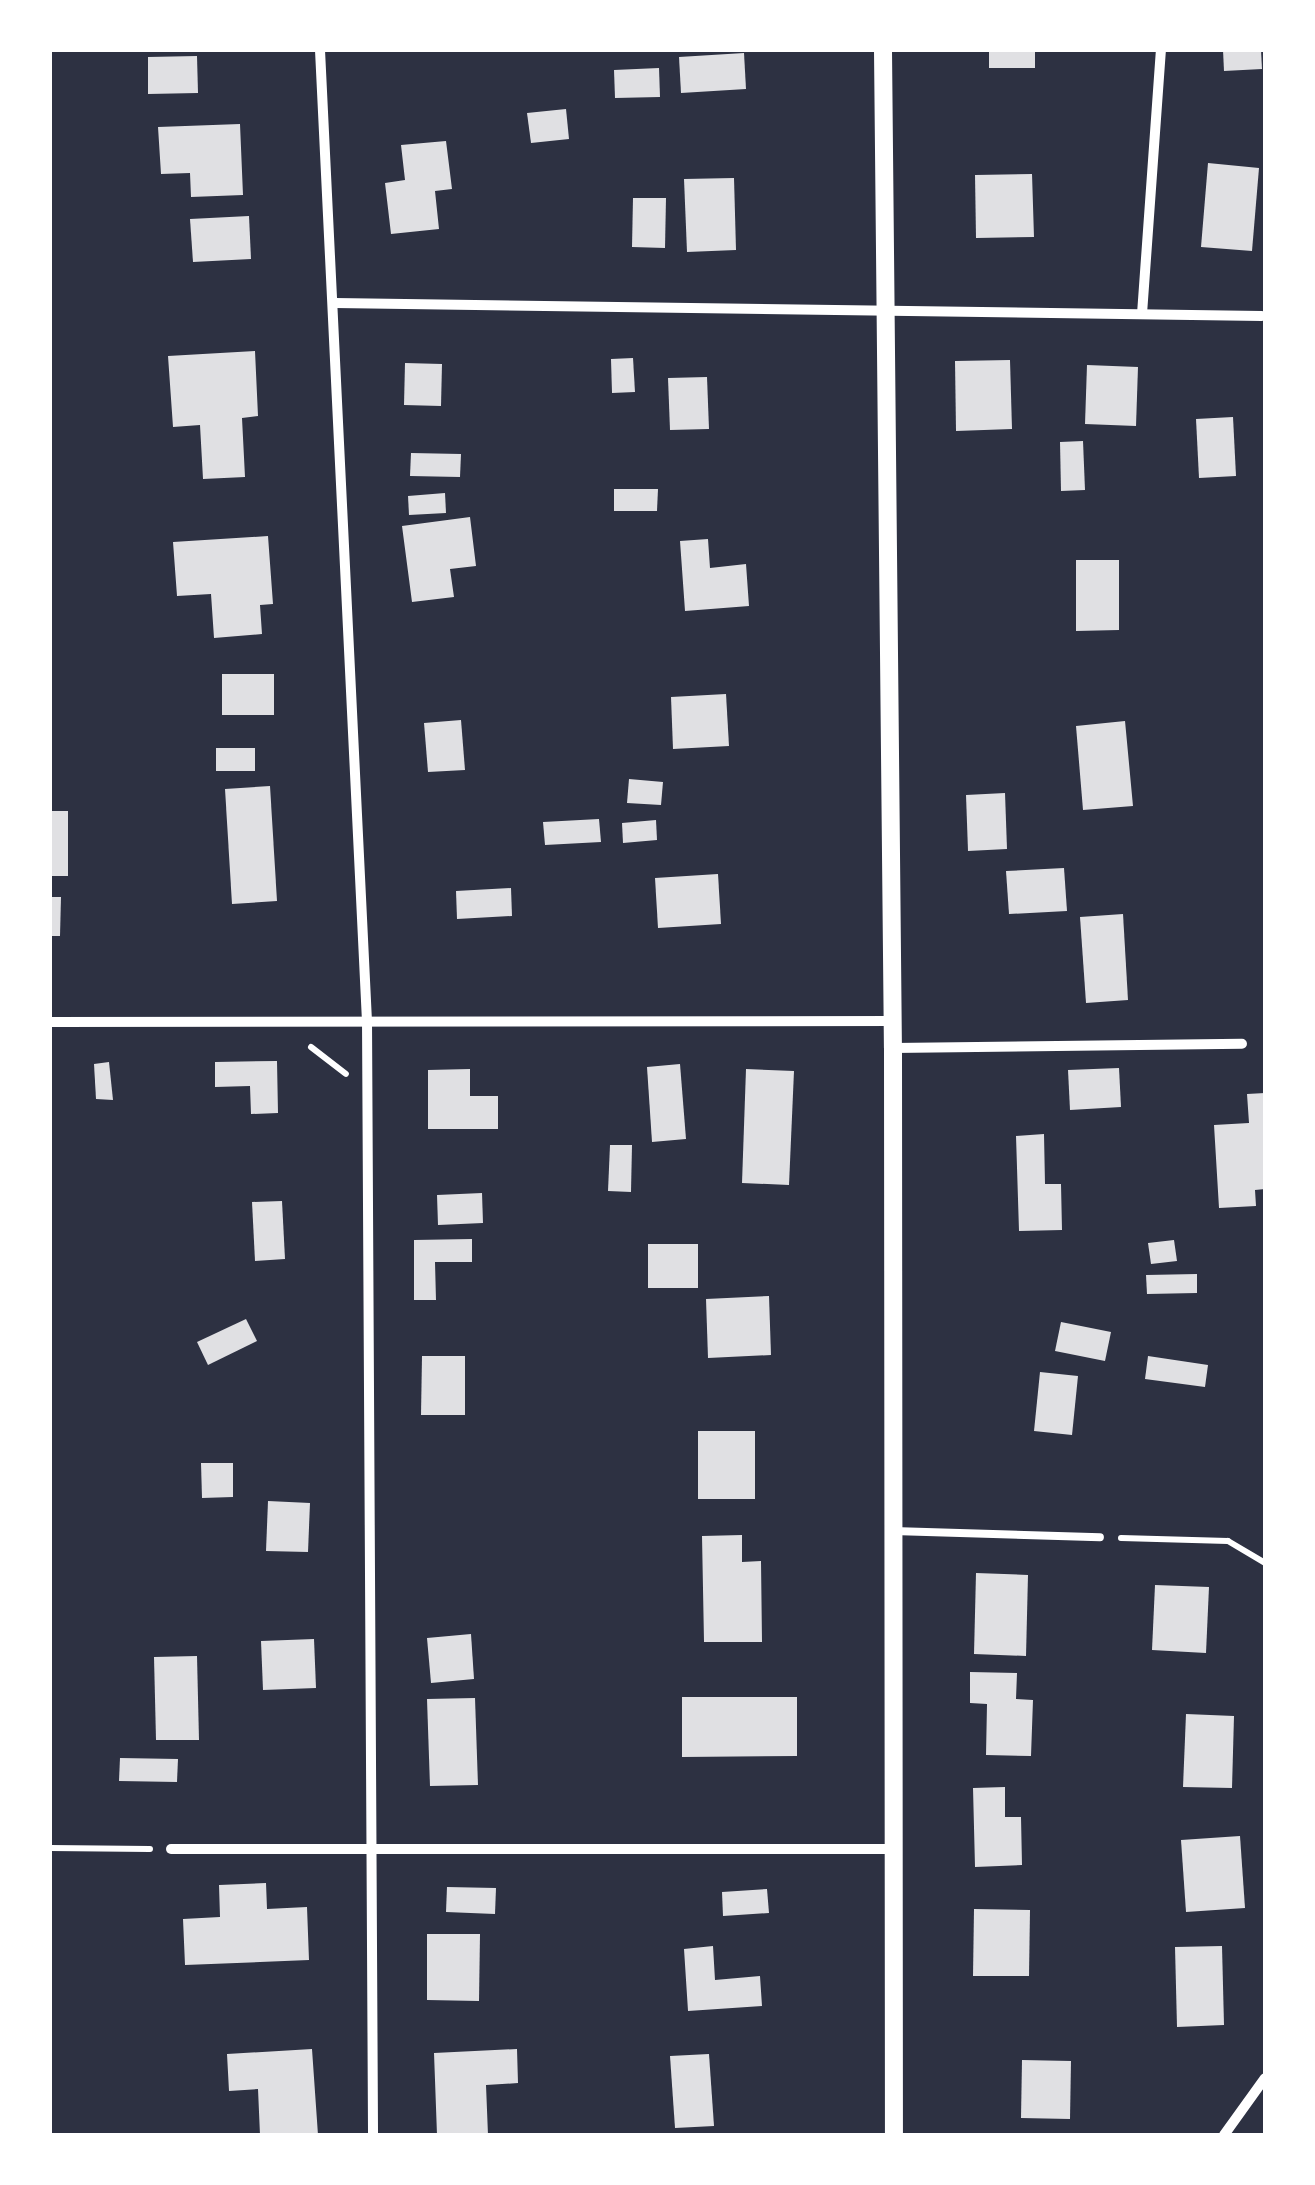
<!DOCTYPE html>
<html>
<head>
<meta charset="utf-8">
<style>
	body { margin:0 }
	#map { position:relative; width:1315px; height:2185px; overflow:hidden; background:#2d3142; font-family:"Source Sans 3",sans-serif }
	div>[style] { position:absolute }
	.building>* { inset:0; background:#e0e0e3 }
	.path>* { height:6px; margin:-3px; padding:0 3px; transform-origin:3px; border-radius:3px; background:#fff }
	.service>* { height:8px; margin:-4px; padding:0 4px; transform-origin:4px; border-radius:4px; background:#fff }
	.minor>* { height:10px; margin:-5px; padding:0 5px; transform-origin:5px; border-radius:5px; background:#fff }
	.tertiary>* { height:18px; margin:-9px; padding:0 9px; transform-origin:9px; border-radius:9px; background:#fff }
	span { translate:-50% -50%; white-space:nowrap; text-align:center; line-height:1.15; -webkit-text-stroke:8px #fff; paint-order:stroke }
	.frame { position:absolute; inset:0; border:52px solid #fff; pointer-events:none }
</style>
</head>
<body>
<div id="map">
	<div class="building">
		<i style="clip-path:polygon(989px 50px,1035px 50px,1035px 68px,989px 68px)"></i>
		<i style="clip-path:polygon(1223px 50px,1261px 50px,1262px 69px,1224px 71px)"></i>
		<i style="clip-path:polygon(744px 53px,746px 89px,681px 93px,679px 57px)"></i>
		<i style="clip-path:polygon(197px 56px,198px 93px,148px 94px,148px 57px)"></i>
		<i style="clip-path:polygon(659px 68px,660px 97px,615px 98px,614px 70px)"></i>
		<i style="clip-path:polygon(566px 109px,569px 139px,531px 143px,527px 113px)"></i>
		<i style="clip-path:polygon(240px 124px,243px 195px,191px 197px,190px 173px,161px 174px,158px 127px)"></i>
		<i style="clip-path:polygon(446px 141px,452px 189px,435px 191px,439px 229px,391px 234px,385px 183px,405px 180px,401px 145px)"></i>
		<i style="clip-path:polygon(1208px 163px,1259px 168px,1252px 251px,1201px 247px)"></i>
		<i style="clip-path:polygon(1032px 174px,1034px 237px,976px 238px,975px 175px)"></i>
		<i style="clip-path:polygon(734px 178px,736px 250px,687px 252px,684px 179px)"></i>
		<i style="clip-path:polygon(633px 198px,666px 198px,665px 248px,632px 247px)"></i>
		<i style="clip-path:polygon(249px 216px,251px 259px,193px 262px,190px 219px)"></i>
		<i style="clip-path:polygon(255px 351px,258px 416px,242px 418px,245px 477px,203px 479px,200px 425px,173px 427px,168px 356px)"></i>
		<i style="clip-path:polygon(633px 358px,635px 392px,612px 393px,611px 359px)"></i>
		<i style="clip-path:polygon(1010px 360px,1012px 429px,956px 431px,955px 361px)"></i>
		<i style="clip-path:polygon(405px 363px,442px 364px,441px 406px,404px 405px)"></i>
		<i style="clip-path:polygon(1087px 365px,1138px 367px,1136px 426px,1085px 424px)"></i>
		<i style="clip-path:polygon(707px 377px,709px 429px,670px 430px,668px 378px)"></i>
		<i style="clip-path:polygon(1233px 417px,1236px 476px,1199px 478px,1196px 419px)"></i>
		<i style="clip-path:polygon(1083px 441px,1085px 490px,1061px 491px,1060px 442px)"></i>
		<i style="clip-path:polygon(411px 453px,461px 454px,460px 477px,410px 476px)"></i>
		<i style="clip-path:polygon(614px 489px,658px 489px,657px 511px,614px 511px)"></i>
		<i style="clip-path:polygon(445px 493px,446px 513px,409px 515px,408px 496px)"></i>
		<i style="clip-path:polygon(470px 517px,476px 566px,450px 569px,454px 597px,412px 602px,402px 526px)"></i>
		<i style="clip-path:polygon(268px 536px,273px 604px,260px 605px,262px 634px,214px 638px,211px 594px,177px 596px,173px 542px)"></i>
		<i style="clip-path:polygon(708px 539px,710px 568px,746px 564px,749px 606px,685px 611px,680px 541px)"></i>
		<i style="clip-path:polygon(1076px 560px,1119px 560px,1119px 630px,1076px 631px)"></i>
		<i style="clip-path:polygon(222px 674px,274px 674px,274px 715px,222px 715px)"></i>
		<i style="clip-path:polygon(726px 694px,729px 746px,673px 749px,671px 697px)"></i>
		<i style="clip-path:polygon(461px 720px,465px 770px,428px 772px,424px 723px)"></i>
		<i style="clip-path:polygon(1125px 721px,1133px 806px,1083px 810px,1076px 726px)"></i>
		<i style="clip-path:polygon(216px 748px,255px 748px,255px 771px,216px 771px)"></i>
		<i style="clip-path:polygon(629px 779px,663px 782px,661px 805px,627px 803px)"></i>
		<i style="clip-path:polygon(270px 786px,277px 901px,232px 904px,225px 789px)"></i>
		<i style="clip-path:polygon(1005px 793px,1007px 849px,968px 851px,966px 795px)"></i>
		<i style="clip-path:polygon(50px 811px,68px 811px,68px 876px,50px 876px)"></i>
		<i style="clip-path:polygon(599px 819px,601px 842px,545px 845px,543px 822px)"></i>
		<i style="clip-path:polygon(656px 820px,657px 840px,623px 843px,622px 823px)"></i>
		<i style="clip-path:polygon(1064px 868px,1067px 911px,1009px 914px,1006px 871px)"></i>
		<i style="clip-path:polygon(718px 874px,721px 924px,658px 928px,655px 878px)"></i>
		<i style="clip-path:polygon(511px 888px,512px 916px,457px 919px,456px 891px)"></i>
		<i style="clip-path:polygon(50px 897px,61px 897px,60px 936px,50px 936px)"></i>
		<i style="clip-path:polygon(1123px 914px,1128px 1000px,1086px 1003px,1080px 917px)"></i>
		<i style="clip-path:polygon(277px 1061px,278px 1113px,251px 1114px,250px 1086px,215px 1087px,215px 1062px)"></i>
		<i style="clip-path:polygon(109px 1062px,113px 1100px,96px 1099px,94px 1064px)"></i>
		<i style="clip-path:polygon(680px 1064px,686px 1139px,652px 1142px,647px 1067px)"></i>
		<i style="clip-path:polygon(1119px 1068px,1121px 1107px,1070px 1110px,1068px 1070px)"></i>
		<i style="clip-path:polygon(470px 1069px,470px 1096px,498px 1096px,498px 1129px,428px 1129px,428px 1070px)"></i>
		<i style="clip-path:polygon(746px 1069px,794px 1071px,789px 1185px,742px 1183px)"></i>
		<i style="clip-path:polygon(1265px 1093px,1265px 1189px,1255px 1190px,1256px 1206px,1219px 1208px,1214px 1125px,1249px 1123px,1247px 1094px)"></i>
		<i style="clip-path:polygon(1044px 1134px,1045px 1184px,1061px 1184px,1062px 1230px,1019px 1231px,1016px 1136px)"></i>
		<i style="clip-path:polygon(610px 1145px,632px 1145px,631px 1192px,608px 1191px)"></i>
		<i style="clip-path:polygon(482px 1193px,483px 1223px,438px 1225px,437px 1195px)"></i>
		<i style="clip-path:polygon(282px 1201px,285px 1259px,255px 1261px,252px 1202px)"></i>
		<i style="clip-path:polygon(472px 1239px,472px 1262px,435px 1262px,436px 1300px,414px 1300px,414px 1240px)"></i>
		<i style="clip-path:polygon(1174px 1240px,1177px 1261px,1151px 1264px,1148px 1243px)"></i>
		<i style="clip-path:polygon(648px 1244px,698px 1244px,698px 1288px,648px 1288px)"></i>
		<i style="clip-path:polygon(1197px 1274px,1197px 1293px,1147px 1294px,1146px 1275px)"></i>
		<i style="clip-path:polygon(769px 1296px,771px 1355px,708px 1358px,706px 1299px)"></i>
		<i style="clip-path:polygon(246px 1319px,257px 1341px,208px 1365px,197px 1342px)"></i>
		<i style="clip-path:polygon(1061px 1322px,1111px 1332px,1105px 1361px,1055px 1351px)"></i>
		<i style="clip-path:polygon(422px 1356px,465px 1356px,465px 1415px,421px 1415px)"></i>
		<i style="clip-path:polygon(1148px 1356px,1208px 1365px,1205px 1387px,1145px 1379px)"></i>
		<i style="clip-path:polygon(1040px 1372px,1078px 1376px,1072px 1435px,1034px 1431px)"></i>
		<i style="clip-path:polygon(698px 1431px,755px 1431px,755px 1499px,698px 1499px)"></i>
		<i style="clip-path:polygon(201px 1463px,233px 1463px,233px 1497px,202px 1498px)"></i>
		<i style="clip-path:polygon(268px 1501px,310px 1503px,308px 1552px,266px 1551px)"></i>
		<i style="clip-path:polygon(742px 1535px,742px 1562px,761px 1561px,762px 1642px,704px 1642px,702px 1536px)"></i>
		<i style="clip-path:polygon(976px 1573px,1028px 1575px,1026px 1656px,974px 1654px)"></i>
		<i style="clip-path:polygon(1155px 1585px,1209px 1587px,1206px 1653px,1152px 1650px)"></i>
		<i style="clip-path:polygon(471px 1634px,474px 1679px,431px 1683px,427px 1638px)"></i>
		<i style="clip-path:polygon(314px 1639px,316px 1688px,263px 1690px,261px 1641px)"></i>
		<i style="clip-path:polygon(197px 1656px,199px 1740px,156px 1740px,154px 1657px)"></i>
		<i style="clip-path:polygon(970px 1672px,1017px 1673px,1016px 1699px,1033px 1700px,1031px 1756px,986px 1755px,987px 1704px,970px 1703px)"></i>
		<i style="clip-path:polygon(682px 1697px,797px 1697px,797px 1756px,682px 1757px)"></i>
		<i style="clip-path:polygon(475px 1698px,478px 1785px,430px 1786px,427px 1699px)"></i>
		<i style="clip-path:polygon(1186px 1714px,1234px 1716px,1232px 1788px,1183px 1787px)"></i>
		<i style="clip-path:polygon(120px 1758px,178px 1759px,177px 1782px,119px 1781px)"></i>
		<i style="clip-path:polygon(1005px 1787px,1005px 1817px,1021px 1817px,1022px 1865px,975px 1867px,973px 1788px)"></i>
		<i style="clip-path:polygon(1240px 1836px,1245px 1908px,1186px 1912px,1181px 1840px)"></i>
		<i style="clip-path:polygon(266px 1883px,267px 1909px,307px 1907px,309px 1960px,185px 1965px,183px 1919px,220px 1917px,219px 1885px)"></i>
		<i style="clip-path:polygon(447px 1887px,496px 1888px,495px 1914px,446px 1912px)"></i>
		<i style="clip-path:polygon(767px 1889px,769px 1913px,723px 1916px,722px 1892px)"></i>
		<i style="clip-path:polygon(974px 1909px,1030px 1910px,1029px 1976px,973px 1976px)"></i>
		<i style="clip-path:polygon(427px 1934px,480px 1934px,479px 2001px,427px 2000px)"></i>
		<i style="clip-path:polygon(713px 1946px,715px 1980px,760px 1976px,762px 2006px,688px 2011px,684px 1949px)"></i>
		<i style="clip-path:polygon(1222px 1946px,1224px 2025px,1177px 2027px,1175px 1947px)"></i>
		<i style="clip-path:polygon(312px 2049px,318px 2135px,260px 2135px,258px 2089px,229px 2091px,227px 2054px)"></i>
		<i style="clip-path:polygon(517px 2049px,518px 2083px,486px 2085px,488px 2135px,437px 2135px,434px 2053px)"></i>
		<i style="clip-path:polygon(709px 2054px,714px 2126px,675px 2128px,670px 2056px)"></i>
		<i style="clip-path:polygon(1022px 2060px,1071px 2061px,1070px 2119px,1021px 2118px)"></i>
	</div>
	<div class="path">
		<i style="left:311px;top:1047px;width:44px;rotate:37.6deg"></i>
		<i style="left:1121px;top:1538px;width:107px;rotate:1.6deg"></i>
		<i style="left:1228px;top:1541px;width:43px;rotate:30.7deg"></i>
		<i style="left:50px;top:1848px;width:100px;rotate:0.6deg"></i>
	</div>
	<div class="service">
		<i style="left:893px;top:1531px;width:207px;rotate:1.7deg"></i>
	</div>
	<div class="minor">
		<i style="left:320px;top:50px;width:971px;rotate:87.23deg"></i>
		<i style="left:367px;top:1020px;width:1115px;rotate:89.69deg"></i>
		<i style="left:335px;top:303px;width:927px;rotate:0.8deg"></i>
		<i style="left:1142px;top:314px;width:265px;rotate:-85.9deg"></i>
		<i style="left:50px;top:1022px;width:843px;rotate:-0.07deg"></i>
		<i style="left:893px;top:1048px;width:349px;rotate:-0.7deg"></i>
		<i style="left:171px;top:1849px;width:722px"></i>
		<i style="left:1224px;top:2135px;width:70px;rotate:-54.3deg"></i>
	</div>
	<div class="tertiary">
		<i style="left:883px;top:50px;width:998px;rotate:89.43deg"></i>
		<i style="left:893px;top:1048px;width:1087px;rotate:89.95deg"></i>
	</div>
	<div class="frame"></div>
</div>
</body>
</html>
